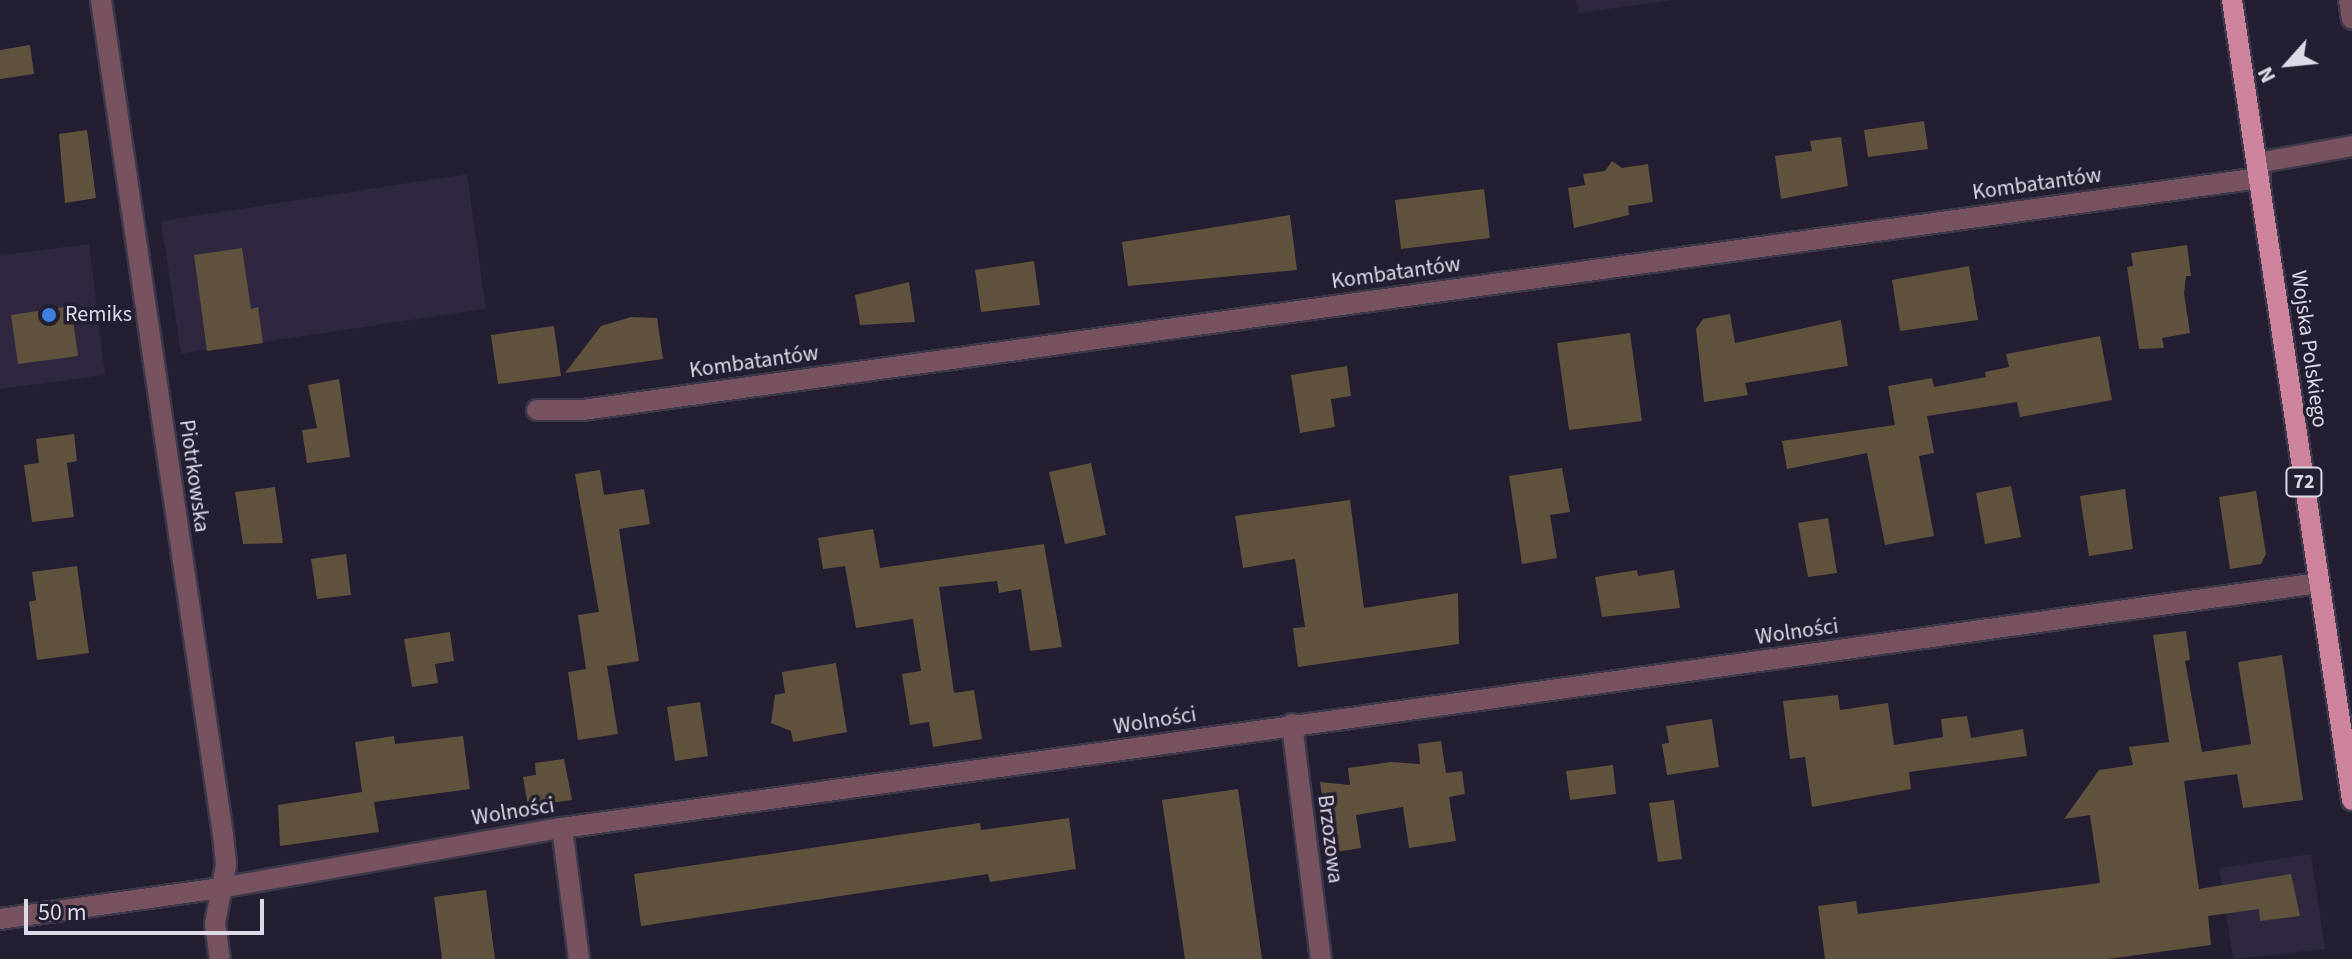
<!DOCTYPE html>
<html>
<head>
<meta charset="utf-8">
<style>
	body { margin:0 }
	#map { position:relative; width:2352px; height:959px; overflow:hidden; background:#231e31; font-family:"Source Sans 3",sans-serif }
	div>[style] { position:absolute }
	.built>* { inset:0; background:#2e273f }
	.building>* { inset:0; background:#61523e }
	.roads { filter:drop-shadow(2px 0 #3d384b) drop-shadow(-2px 0 #3d384b) drop-shadow(0 2px #3d384b) drop-shadow(0 -2px #3d384b) }
	.minor>* { height:20px; margin:-10px; padding:0 10px; transform-origin:10px; border-radius:10px; background:#77535f }
	.major>* { height:20px; margin:-10px; padding:0 10px; transform-origin:10px; border-radius:10px; background:#cd849c }
	.dots>* { width:22px; height:22px; translate:-50% -50%; box-sizing:border-box; border:4px solid #231e31; border-radius:50% }
	span { translate:-50% -50%; white-space:nowrap; text-align:center; line-height:1.15; -webkit-text-stroke:7px #231e31; paint-order:stroke }
	.shield-label span { padding:2px 6px; background:#231e31; border:2px solid; border-radius:6px; -webkit-text-stroke-width:0 }
	.shield-label { font-size:20px; color:#dddae8; font-weight:700 }
	.street-label { font-size:22px; color:#dddae8 }
	.poi-label { font-size:22px; color:#dddae8 }
	.left { translate:0 -50%; text-align:left }
	.north { position:absolute; left:2248px; top:24px; width:80px; height:80px; -webkit-text-stroke:6px #231e31; paint-order:stroke; rotate:243deg; font-size:22px; font-weight:700; line-height:32px; text-align:center; color:#dddae8 }
	.north::after { content:''; display:block; margin:auto; width:28px; height:36px; background:#dddae8; clip-path:polygon(50% 0,100% 100%,50% 72%,0 100%) }
	.scale { position:absolute; left:24px; top:899px; width:240px; height:36px; box-sizing:border-box; border:4px solid #dddae8; border-top:0; padding-left:10px; font-size:24px; line-height:28px; white-space:nowrap; color:#dddae8; -webkit-text-stroke:6px #231e31; paint-order:stroke }
</style>
</head>
<body>
<div id="map">
	<div class="built">
		<i style="clip-path:polygon(1576px 0,1673px 0,1578px 13px)"></i>
		<i style="clip-path:polygon(467px 174px,486px 309px,181px 354px,161px 221px)"></i>
		<i style="clip-path:polygon(89px 244px,105px 375px,0 389px,0 255px)"></i>
		<i style="clip-path:polygon(2311px 854px,2325px 949px,2233px 959px,2219px 868px)"></i>
	</div>
	<div class="building">
		<i style="clip-path:polygon(30px 45px,34px 74px,0 79px,0 50px)"></i>
		<i style="clip-path:polygon(1924px 121px,1928px 149px,1868px 157px,1864px 130px)"></i>
		<i style="clip-path:polygon(87px 130px,96px 198px,65px 203px,59px 134px)"></i>
		<i style="clip-path:polygon(1841px 137px,1848px 186px,1781px 199px,1775px 156px,1812px 151px,1810px 141px)"></i>
		<i style="clip-path:polygon(1612px 161px,1622px 168px,1648px 164px,1653px 202px,1628px 206px,1629px 215px,1574px 228px,1568px 188px,1585px 185px,1583px 174px,1605px 171px)"></i>
		<i style="clip-path:polygon(1484px 189px,1490px 238px,1401px 249px,1395px 200px)"></i>
		<i style="clip-path:polygon(1290px 215px,1297px 270px,1128px 286px,1122px 242px)"></i>
		<i style="clip-path:polygon(2187px 245px,2191px 276px,2186px 276px,2184px 293px,2190px 333px,2162px 338px,2164px 348px,2139px 349px,2127px 267px,2133px 266px,2131px 253px)"></i>
		<i style="clip-path:polygon(242px 248px,251px 309px,258px 307px,263px 343px,207px 351px,194px 255px)"></i>
		<i style="clip-path:polygon(1034px 261px,1040px 305px,981px 312px,975px 270px)"></i>
		<i style="clip-path:polygon(1969px 266px,1978px 320px,1900px 331px,1892px 280px)"></i>
		<i style="clip-path:polygon(909px 282px,915px 322px,860px 325px,855px 295px)"></i>
		<i style="clip-path:polygon(71px 306px,78px 356px,18px 364px,11px 315px)"></i>
		<i style="clip-path:polygon(1730px 314px,1735px 343px,1841px 320px,1848px 366px,1745px 383px,1748px 395px,1704px 402px,1696px 329px,1703px 319px)"></i>
		<i style="clip-path:polygon(631px 317px,657px 318px,663px 359px,565px 373px,601px 326px)"></i>
		<i style="clip-path:polygon(554px 326px,561px 376px,498px 384px,491px 335px)"></i>
		<i style="clip-path:polygon(1630px 333px,1642px 421px,1569px 430px,1557px 343px)"></i>
		<i style="clip-path:polygon(2100px 336px,2112px 400px,2020px 417px,2017px 402px,1927px 416px,1934px 453px,1919px 456px,1934px 536px,1885px 545px,1867px 453px,1787px 469px,1782px 441px,1895px 425px,1888px 386px,1932px 378px,1934px 387px,1986px 377px,1985px 372px,2009px 367px,2006px 354px)"></i>
		<i style="clip-path:polygon(1347px 366px,1351px 396px,1331px 399px,1335px 427px,1300px 433px,1291px 375px)"></i>
		<i style="clip-path:polygon(339px 379px,350px 457px,307px 463px,302px 430px,317px 428px,308px 385px)"></i>
		<i style="clip-path:polygon(74px 434px,77px 461px,67px 463px,74px 517px,32px 522px,24px 465px,39px 463px,36px 439px)"></i>
		<i style="clip-path:polygon(1091px 463px,1106px 535px,1065px 544px,1049px 472px)"></i>
		<i style="clip-path:polygon(1562px 468px,1570px 512px,1550px 515px,1557px 558px,1522px 564px,1509px 476px)"></i>
		<i style="clip-path:polygon(600px 470px,604px 495px,644px 489px,650px 524px,619px 529px,639px 661px,607px 666px,618px 734px,578px 740px,568px 672px,586px 669px,578px 615px,599px 612px,575px 474px)"></i>
		<i style="clip-path:polygon(2011px 486px,2021px 537px,1985px 544px,1976px 493px)"></i>
		<i style="clip-path:polygon(275px 487px,283px 543px,243px 544px,235px 492px)"></i>
		<i style="clip-path:polygon(2125px 489px,2133px 549px,2089px 556px,2080px 496px)"></i>
		<i style="clip-path:polygon(2256px 491px,2266px 554px,2261px 564px,2230px 569px,2219px 497px)"></i>
		<i style="clip-path:polygon(1350px 500px,1364px 608px,1458px 593px,1459px 644px,1298px 667px,1293px 628px,1305px 627px,1295px 559px,1243px 568px,1235px 516px)"></i>
		<i style="clip-path:polygon(1828px 518px,1837px 573px,1808px 577px,1798px 523px)"></i>
		<i style="clip-path:polygon(873px 529px,880px 568px,1044px 544px,1062px 647px,1030px 651px,1021px 589px,999px 593px,997px 581px,939px 587px,954px 693px,974px 690px,982px 739px,933px 747px,929px 722px,910px 725px,902px 674px,921px 671px,913px 619px,856px 628px,845px 566px,823px 569px,818px 538px)"></i>
		<i style="clip-path:polygon(346px 554px,351px 595px,317px 599px,311px 559px)"></i>
		<i style="clip-path:polygon(77px 566px,89px 653px,37px 660px,29px 602px,36px 600px,32px 572px)"></i>
		<i style="clip-path:polygon(1637px 570px,1638px 576px,1674px 570px,1680px 608px,1602px 617px,1595px 577px)"></i>
		<i style="clip-path:polygon(2186px 631px,2190px 660px,2185px 661px,2202px 752px,2251px 744px,2238px 662px,2282px 655px,2303px 800px,2243px 808px,2237px 774px,2184px 781px,2199px 889px,2291px 874px,2300px 916px,2260px 921px,2259px 909px,2208px 916px,2211px 945px,2107px 959px,1825px 959px,1818px 906px,1856px 901px,1858px 914px,2100px 883px,2090px 815px,2064px 819px,2099px 770px,2133px 765px,2129px 747px,2169px 742px,2153px 635px)"></i>
		<i style="clip-path:polygon(450px 632px,454px 661px,435px 664px,438px 683px,412px 687px,404px 639px)"></i>
		<i style="clip-path:polygon(836px 663px,847px 732px,793px 742px,791px 731px,771px 723px,775px 695px,785px 693px,782px 672px)"></i>
		<i style="clip-path:polygon(1838px 695px,1840px 710px,1888px 703px,1894px 745px,1943px 737px,1941px 719px,1967px 716px,1971px 738px,2023px 729px,2027px 756px,1909px 772px,1911px 789px,1812px 807px,1805px 757px,1790px 759px,1783px 701px)"></i>
		<i style="clip-path:polygon(700px 702px,708px 756px,675px 761px,667px 707px)"></i>
		<i style="clip-path:polygon(1712px 719px,1719px 767px,1667px 775px,1662px 744px,1669px 743px,1666px 726px)"></i>
		<i style="clip-path:polygon(394px 736px,395px 744px,463px 736px,470px 789px,374px 802px,379px 832px,280px 846px,278px 805px,362px 792px,355px 742px)"></i>
		<i style="clip-path:polygon(1441px 741px,1446px 773px,1462px 771px,1465px 794px,1449px 797px,1456px 841px,1409px 848px,1403px 807px,1356px 815px,1361px 848px,1330px 853px,1320px 782px,1350px 785px,1348px 768px,1391px 762px,1420px 764px,1418px 744px)"></i>
		<i style="clip-path:polygon(564px 759px,572px 800px,528px 806px,523px 777px,536px 775px,535px 763px)"></i>
		<i style="clip-path:polygon(1613px 765px,1616px 794px,1570px 800px,1566px 771px)"></i>
		<i style="clip-path:polygon(1238px 789px,1262px 959px,1185px 959px,1162px 800px)"></i>
		<i style="clip-path:polygon(1674px 800px,1682px 859px,1658px 862px,1649px 803px)"></i>
		<i style="clip-path:polygon(1069px 818px,1076px 869px,990px 882px,988px 874px,641px 926px,634px 874px,980px 823px,981px 830px)"></i>
		<i style="clip-path:polygon(486px 890px,495px 959px,442px 959px,434px 897px)"></i>
	</div>
	<div class="roads">
		<div class="minor">
			<i style="left:101px;top:0;width:844px;rotate:81.69deg"></i>
			<i style="left:223px;top:835px;width:30px;rotate:84deg"></i>
			<i style="left:226px;top:865px;width:60px;rotate:100.6deg"></i>
			<i style="left:215px;top:924px;width:35px;rotate:82deg"></i>
			<i style="left:2349px;top:0;width:19px;rotate:81deg"></i>
			<i style="left:2257px;top:163px;width:97px;rotate:-10.1deg"></i>
			<i style="left:537px;top:410px;width:46px"></i>
			<i style="left:583px;top:410px;width:1693px;rotate:-7.88deg"></i>
			<i style="left:1292px;top:724px;width:237px;rotate:83deg"></i>
			<i style="left:562px;top:828px;width:132px;rotate:82.6deg"></i>
			<i style="left:0;top:919px;width:222px;rotate:-8deg"></i>
			<i style="left:220px;top:888px;width:347px;rotate:-10deg"></i>
			<i style="left:562px;top:828px;width:1774px;rotate:-7.94deg"></i>
		</div>
		<div class="major">
			<i style="left:2232px;top:0;width:809px;rotate:81.47deg"></i>
		</div>
	</div>
	<div class="dots">
		<i style="left:49px;top:315px;background:#3f7fe0"></i>
	</div>
	<div class="shield-label">
		<span style="left:2304px;top:482px">72</span>
	</div>
	<div class="street-label">
		<span style="left:2037px;top:184px;rotate:-8deg">Kombatantów</span>
		<span style="left:1396px;top:273px;rotate:-8deg">Kombatantów</span>
		<span style="left:2309px;top:349px;rotate:82deg">Wojska Polskiego</span>
		<span style="left:754px;top:362px;rotate:-8deg">Kombatantów</span>
		<span style="left:194px;top:476px;rotate:82deg">Piotrkowska</span>
		<span style="left:1797px;top:632px;rotate:-8deg">Wolności</span>
		<span style="left:1155px;top:721px;rotate:-9deg">Wolności</span>
		<span style="left:513px;top:812px;rotate:-9deg">Wolności</span>
		<span style="left:1330px;top:839px;rotate:83deg">Brzozowa</span>
	</div>
	<div class="poi-label">
		<span class="left" style="left:65px;top:315px">Remiks</span>
	</div>
	<div class="north">N</div>
	<div class="scale">50 m</div>
</div>
</body>
</html>
